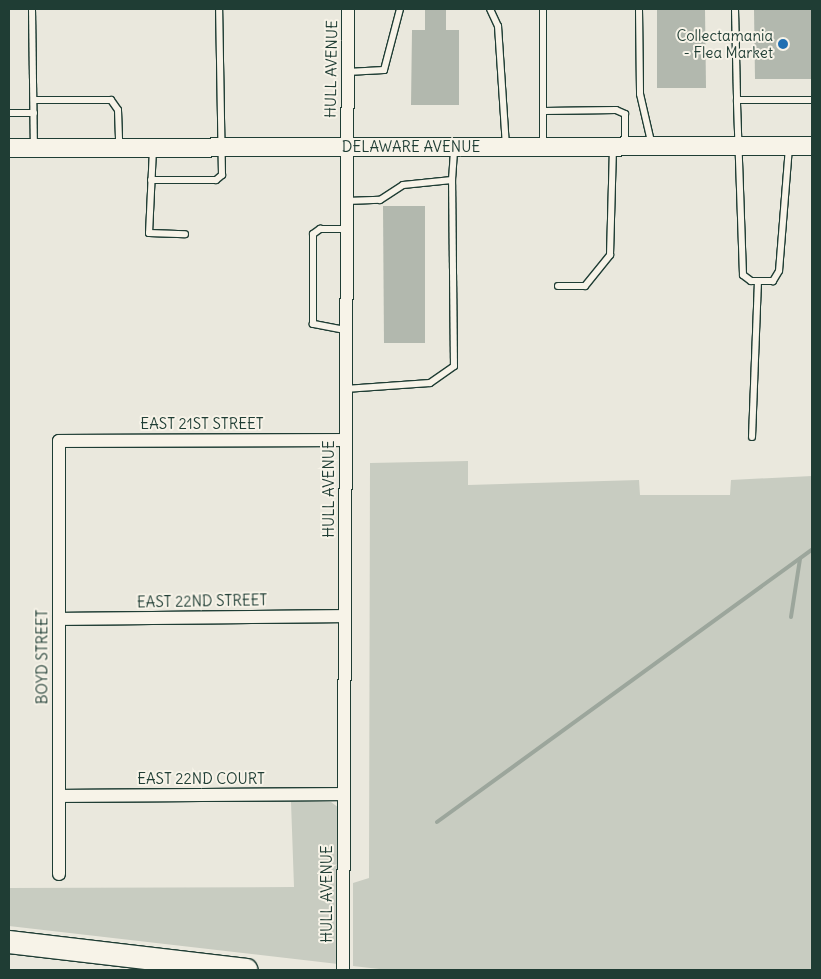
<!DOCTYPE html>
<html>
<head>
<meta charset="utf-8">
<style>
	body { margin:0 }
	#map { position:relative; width:821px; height:979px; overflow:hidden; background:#eae8dd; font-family:Delius,sans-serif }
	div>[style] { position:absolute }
	.green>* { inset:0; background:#c8ccc1 }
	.stream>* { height:4px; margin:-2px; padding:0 2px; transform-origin:2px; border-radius:2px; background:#9ca69c }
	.building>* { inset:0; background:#b2b8ae }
	.roads { filter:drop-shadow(1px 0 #1f3d34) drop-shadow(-1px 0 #1f3d34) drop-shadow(0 1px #1f3d34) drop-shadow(0 -1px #1f3d34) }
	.lane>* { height:6px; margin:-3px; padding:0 3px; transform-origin:3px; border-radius:3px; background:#f7f3e8 }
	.street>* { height:12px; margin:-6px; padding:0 6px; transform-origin:6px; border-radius:6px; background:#f7f3e8 }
	.secondary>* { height:18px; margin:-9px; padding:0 9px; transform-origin:9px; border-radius:9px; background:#f7f3e8 }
	.highway>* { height:22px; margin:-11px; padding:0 11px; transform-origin:11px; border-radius:11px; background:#f7f3e8 }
	.dots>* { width:14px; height:14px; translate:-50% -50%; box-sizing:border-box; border:2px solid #f7f3e8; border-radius:50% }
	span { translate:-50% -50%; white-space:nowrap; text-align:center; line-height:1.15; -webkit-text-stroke:4px #f7f3e8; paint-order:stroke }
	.poi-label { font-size:15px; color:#1f3d34 }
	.right { translate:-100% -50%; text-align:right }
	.street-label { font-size:15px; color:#1f3d34 }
	.frame { position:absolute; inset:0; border:10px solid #1f3d34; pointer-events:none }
</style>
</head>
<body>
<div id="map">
	<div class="green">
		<i style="clip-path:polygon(468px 461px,468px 485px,639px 480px,640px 495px,730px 495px,731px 480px,812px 476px,812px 970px,388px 970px,353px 966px,353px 883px,369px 878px,370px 463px)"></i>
		<i style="clip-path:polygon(291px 802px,331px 802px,339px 808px,338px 964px,9px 926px,9px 888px,294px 887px)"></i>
	</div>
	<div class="stream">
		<i style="left:791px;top:617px;width:59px;rotate:-81.2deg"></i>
		<i style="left:437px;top:822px;width:463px;rotate:-36deg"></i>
	</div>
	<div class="building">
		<i style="clip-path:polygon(425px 9px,446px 9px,446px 30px,459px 30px,459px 105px,411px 105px,412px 30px,425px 30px)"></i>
		<i style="clip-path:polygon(657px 9px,705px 9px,706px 88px,657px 88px)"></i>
		<i style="clip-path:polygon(754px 9px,812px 9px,812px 79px,755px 79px)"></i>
		<i style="clip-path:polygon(383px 206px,425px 206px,425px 343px,384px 343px)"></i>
	</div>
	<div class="roads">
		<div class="lane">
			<i style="left:32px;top:9px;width:137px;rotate:89.2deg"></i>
			<i style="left:490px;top:9px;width:19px;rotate:65deg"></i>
			<i style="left:498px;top:26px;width:119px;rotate:86.2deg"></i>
			<i style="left:543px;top:9px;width:136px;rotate:90deg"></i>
			<i style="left:639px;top:9px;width:85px;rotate:89.3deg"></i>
			<i style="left:640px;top:94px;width:53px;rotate:77deg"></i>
			<i style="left:735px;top:9px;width:91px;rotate:88.7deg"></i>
			<i style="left:347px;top:72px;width:37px;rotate:-3deg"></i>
			<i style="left:384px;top:70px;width:63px;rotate:-75.3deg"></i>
			<i style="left:34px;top:100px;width:77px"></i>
			<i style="left:111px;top:100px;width:12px;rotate:55deg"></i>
			<i style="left:118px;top:110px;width:36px;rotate:88deg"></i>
			<i style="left:544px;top:111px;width:72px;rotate:-0.8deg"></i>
			<i style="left:616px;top:110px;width:10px;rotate:24deg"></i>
			<i style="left:625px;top:114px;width:32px;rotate:90deg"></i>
			<i style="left:9px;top:113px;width:25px"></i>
			<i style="left:789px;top:147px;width:124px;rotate:94.6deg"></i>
			<i style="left:779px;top:271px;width:12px;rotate:121deg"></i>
			<i style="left:773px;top:281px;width:22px;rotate:180deg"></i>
			<i style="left:751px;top:281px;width:10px;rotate:-143deg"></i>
			<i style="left:743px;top:275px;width:175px;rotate:-92deg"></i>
			<i style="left:737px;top:100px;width:75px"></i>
			<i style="left:153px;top:149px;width:84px;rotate:92.7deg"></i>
			<i style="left:149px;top:233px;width:36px;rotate:2deg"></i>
			<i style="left:151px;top:180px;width:65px"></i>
			<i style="left:216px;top:180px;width:8px;rotate:-40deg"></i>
			<i style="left:222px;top:175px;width:166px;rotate:-91deg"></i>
			<i style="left:346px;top:201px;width:34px;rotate:-2deg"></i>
			<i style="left:380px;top:200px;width:27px;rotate:-33deg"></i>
			<i style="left:403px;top:185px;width:49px;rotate:-5.8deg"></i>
			<i style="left:452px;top:180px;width:32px;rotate:-86deg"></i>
			<i style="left:558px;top:286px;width:27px"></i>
			<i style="left:585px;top:286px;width:40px;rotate:-51deg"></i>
			<i style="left:610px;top:255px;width:107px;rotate:-88.4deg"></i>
			<i style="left:345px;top:330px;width:33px;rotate:-169deg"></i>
			<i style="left:313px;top:324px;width:90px;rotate:-90deg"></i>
			<i style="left:313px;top:234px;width:9px;rotate:-36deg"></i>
			<i style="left:320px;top:229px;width:26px"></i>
			<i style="left:345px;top:389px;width:85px;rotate:-4deg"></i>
			<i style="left:430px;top:383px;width:29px;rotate:-35deg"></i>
			<i style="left:454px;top:366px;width:186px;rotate:-90.6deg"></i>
			<i style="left:752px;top:437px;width:156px;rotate:-87.8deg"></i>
		</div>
		<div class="street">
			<i style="left:59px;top:619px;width:286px;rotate:-0.6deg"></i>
			<i style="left:59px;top:796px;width:285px;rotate:-0.4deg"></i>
			<i style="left:59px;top:874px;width:433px;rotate:-90deg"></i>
			<i style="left:59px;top:441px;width:286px;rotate:-0.2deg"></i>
			<i style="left:343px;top:970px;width:961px;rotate:-89.7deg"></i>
		</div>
		<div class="secondary">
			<i style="left:9px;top:148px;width:803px;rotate:-0.14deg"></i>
		</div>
		<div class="highway">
			<i style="left:9px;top:942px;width:239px;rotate:6.7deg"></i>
		</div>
	</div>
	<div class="dots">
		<i style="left:783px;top:44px;background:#1f6fb2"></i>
	</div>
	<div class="poi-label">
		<span class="right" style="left:773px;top:44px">Collectamania<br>- Flea Market</span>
	</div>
	<div class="street-label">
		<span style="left:331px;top:69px;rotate:-89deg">HULL AVENUE</span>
		<span style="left:411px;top:147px">DELAWARE AVENUE</span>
		<span style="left:202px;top:424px">EAST 21ST STREET</span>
		<span style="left:329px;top:489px;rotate:-90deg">HULL AVENUE</span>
		<span style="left:202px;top:601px;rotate:-1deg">EAST 22ND STREET</span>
		<span style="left:42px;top:657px;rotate:-90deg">BOYD STREET</span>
		<span style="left:201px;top:779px">EAST 22ND COURT</span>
		<span style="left:327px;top:894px;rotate:-90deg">HULL AVENUE</span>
	</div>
	<div class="frame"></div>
</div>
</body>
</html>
